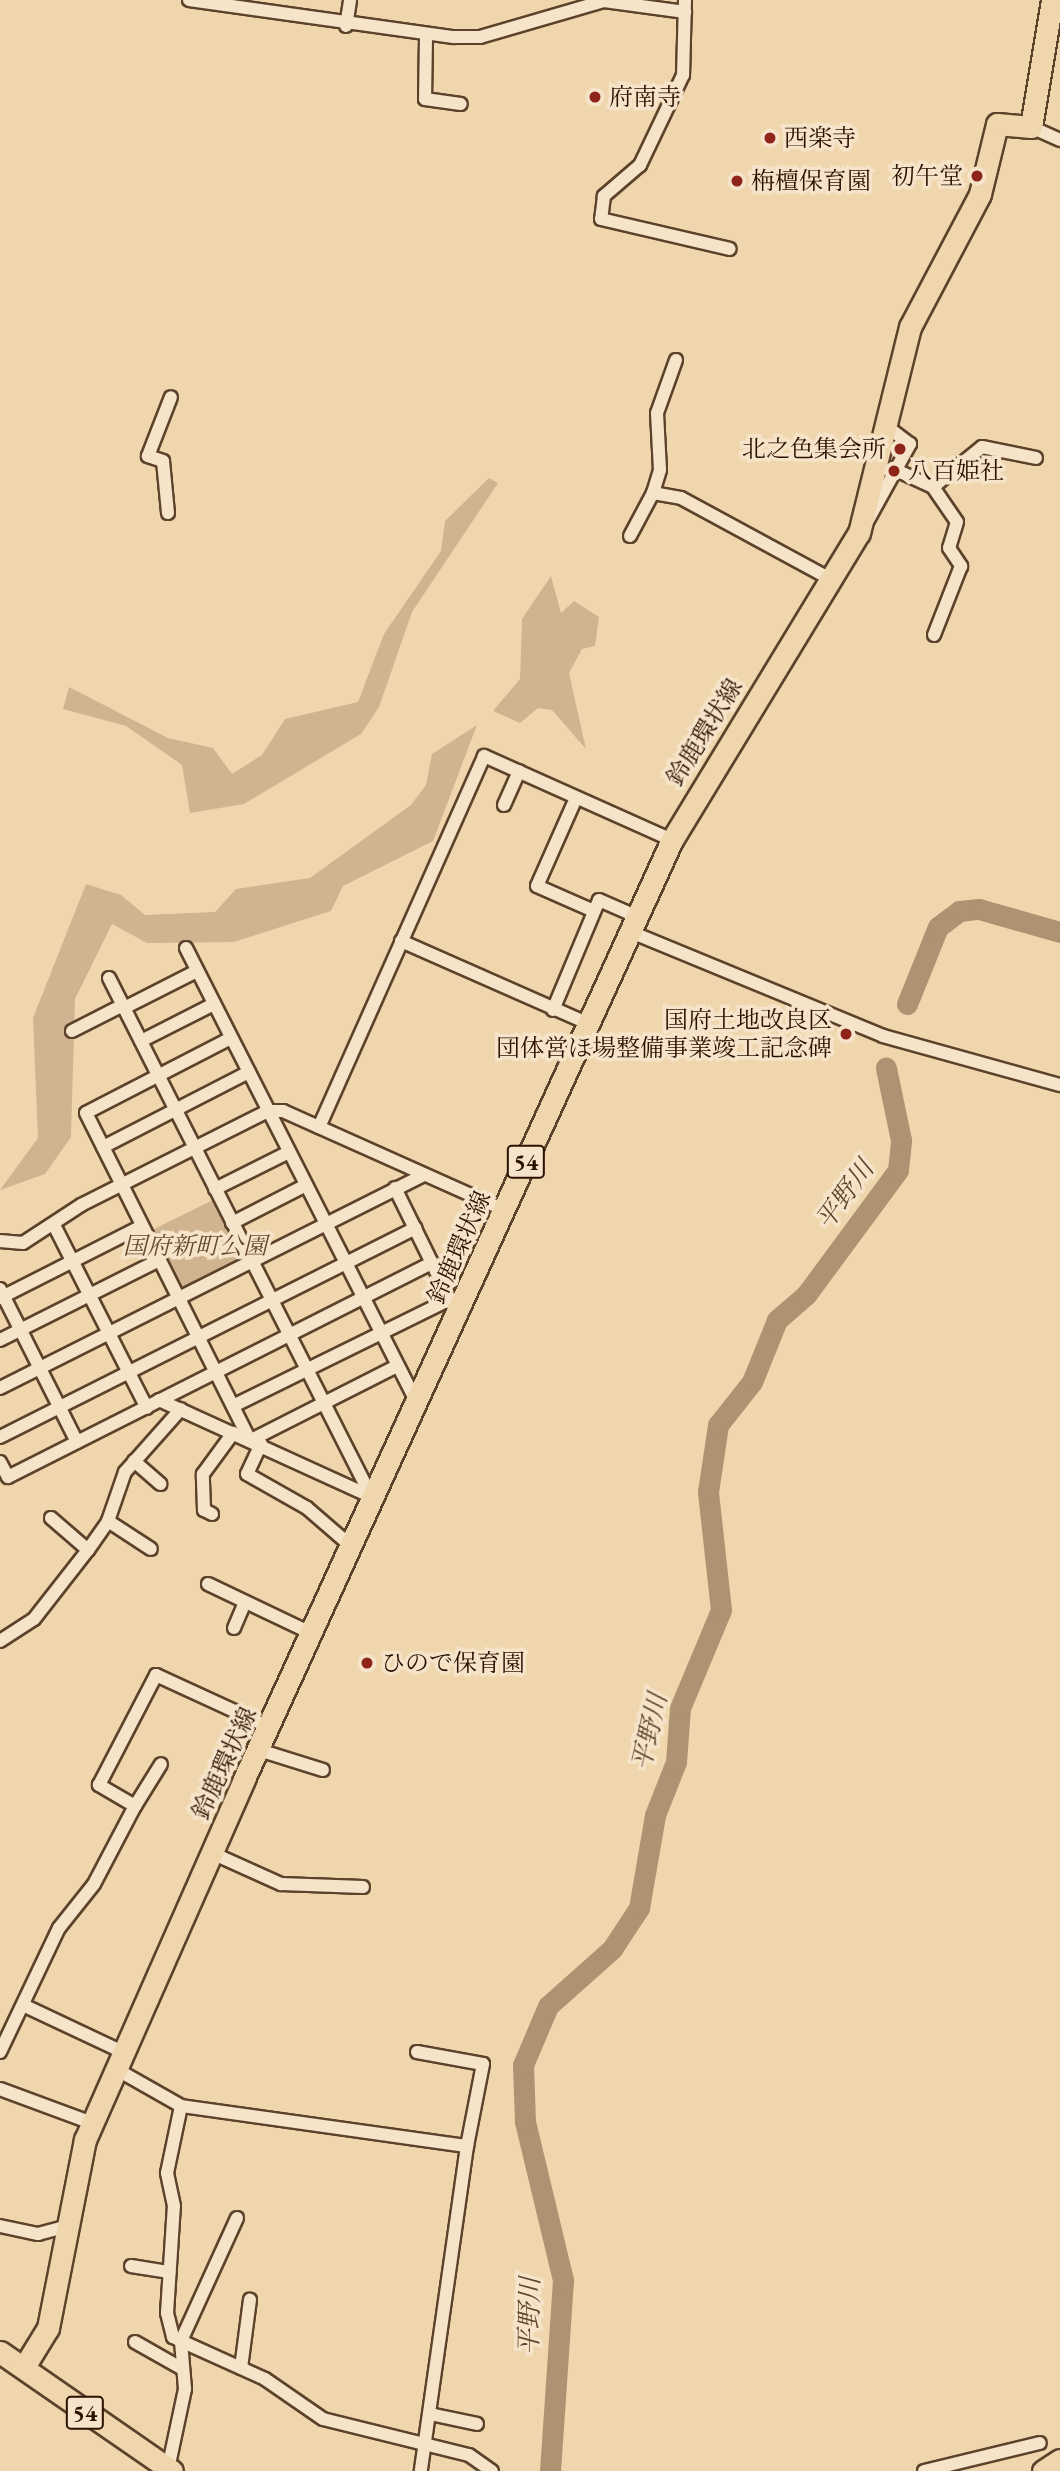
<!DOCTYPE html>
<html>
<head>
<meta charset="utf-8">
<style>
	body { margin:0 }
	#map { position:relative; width:1060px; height:2471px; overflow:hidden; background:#f0d6ac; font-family:"EB Garamond","Noto Serif JP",serif }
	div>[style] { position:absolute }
	.green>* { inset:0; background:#cfb48f }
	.river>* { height:21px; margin:-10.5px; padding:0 10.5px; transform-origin:10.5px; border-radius:10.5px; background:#ad9372 }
	.roads { filter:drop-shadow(2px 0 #5d422b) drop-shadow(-2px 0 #5d422b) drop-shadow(0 2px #5d422b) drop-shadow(0 -2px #5d422b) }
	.minor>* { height:12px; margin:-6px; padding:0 6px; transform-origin:6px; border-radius:6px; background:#f5e4c9 }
	.primary>* { height:21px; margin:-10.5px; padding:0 10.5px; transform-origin:10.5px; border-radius:10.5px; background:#f0d6ac }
	.dots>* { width:19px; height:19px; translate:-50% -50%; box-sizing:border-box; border:4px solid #f5e4c9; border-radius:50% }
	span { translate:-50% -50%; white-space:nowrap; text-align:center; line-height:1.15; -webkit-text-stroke:7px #f5e4c9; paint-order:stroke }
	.shield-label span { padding:2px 5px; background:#f5e4c9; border:2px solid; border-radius:5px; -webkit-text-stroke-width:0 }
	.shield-label { font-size:23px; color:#2c1000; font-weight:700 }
	.poi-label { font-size:24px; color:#2c1000 }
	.left { translate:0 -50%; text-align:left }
	.right { translate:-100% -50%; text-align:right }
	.street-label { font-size:24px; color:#2c1000 }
	.park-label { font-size:24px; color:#654932; font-style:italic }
	.water-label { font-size:26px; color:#60442e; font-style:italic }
</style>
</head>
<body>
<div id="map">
	<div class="green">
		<i style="clip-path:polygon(489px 478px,498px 483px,412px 612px,379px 707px,361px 734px,244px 804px,190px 813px,182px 765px,126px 726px,63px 709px,69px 687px,168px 738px,213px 748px,232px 774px,262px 755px,285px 719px,358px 702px,384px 634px,441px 551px,445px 521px)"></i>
		<i style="clip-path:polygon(551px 576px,561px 613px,574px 601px,599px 617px,595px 646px,582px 649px,569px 673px,586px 749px,552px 710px,538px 708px,520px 723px,493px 711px,520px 679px,522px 619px)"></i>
		<i style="clip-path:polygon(477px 725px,433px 841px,343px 886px,331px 911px,234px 942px,147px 943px,112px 924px,75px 999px,71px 1137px,45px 1174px,0 1190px,38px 1138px,33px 1018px,86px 884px,121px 895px,145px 915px,215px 912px,236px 889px,310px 878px,411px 805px,426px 785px,432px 754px)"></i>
		<i style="clip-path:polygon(213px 1200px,240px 1260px,181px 1289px,150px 1231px)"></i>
	</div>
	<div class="river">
		<i style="left:907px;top:1004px;width:83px;rotate:-68.1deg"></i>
		<i style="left:938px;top:927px;width:26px;rotate:-37deg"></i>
		<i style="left:959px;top:911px;width:20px;rotate:-6deg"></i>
		<i style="left:979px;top:909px;width:84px;rotate:15.9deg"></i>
		<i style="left:550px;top:2471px;width:191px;rotate:-86.1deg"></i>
		<i style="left:563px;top:2280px;width:163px;rotate:-103.5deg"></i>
		<i style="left:525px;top:2122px;width:57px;rotate:-92deg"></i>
		<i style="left:523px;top:2065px;width:64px;rotate:-67deg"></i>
		<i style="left:548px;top:2006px;width:86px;rotate:-41.7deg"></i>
		<i style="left:612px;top:1949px;width:49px;rotate:-56.6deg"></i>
		<i style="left:639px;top:1908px;width:94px;rotate:-80.2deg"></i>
		<i style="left:655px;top:1815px;width:57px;rotate:-68.4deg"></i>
		<i style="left:676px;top:1762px;width:54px;rotate:-85.8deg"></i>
		<i style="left:680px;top:1708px;width:106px;rotate:-67.3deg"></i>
		<i style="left:721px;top:1610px;width:119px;rotate:-96.3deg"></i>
		<i style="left:708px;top:1492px;width:68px;rotate:-81.5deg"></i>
		<i style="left:718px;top:1425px;width:55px;rotate:-51.7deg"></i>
		<i style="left:752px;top:1382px;width:67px;rotate:-68deg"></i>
		<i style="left:777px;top:1320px;width:38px;rotate:-41deg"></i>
		<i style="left:806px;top:1295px;width:155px;rotate:-53.6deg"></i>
		<i style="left:898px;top:1170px;width:30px;rotate:-84deg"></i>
		<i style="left:901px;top:1140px;width:74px;rotate:-101.8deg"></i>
	</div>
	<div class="roads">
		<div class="minor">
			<i style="left:189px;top:0;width:267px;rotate:8deg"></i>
			<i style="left:453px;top:37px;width:27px"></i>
			<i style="left:480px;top:37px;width:129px;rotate:-16.2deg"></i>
			<i style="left:604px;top:1px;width:82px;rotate:7.7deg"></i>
			<i style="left:685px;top:0;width:75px;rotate:91.5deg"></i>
			<i style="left:683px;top:75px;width:100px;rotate:115.5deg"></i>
			<i style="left:640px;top:165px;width:48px;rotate:139.3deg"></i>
			<i style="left:604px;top:196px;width:23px;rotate:97deg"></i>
			<i style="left:601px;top:219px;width:132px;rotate:13.1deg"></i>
			<i style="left:346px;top:26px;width:26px;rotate:-81deg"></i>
			<i style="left:426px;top:37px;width:62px;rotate:90.9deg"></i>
			<i style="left:425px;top:99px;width:36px;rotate:8deg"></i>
			<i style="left:1031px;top:127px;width:32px;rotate:24deg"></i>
			<i style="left:676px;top:360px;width:56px;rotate:109.7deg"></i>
			<i style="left:657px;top:413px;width:57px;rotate:87deg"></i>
			<i style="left:660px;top:470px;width:24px;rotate:107deg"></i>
			<i style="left:653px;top:493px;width:28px;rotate:10deg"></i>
			<i style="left:681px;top:498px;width:172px;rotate:28.5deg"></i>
			<i style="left:896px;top:470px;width:41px;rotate:24.7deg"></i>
			<i style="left:933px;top:487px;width:63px;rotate:-39.2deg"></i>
			<i style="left:982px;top:447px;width:55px;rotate:11.5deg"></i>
			<i style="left:933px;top:487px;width:42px;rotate:55.6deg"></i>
			<i style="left:957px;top:522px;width:27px;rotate:107deg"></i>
			<i style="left:949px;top:548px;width:22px;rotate:56deg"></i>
			<i style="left:961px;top:566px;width:74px;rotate:111.4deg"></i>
			<i style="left:168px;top:513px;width:52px;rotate:-95.5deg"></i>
			<i style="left:163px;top:461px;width:16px;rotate:-162deg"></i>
			<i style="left:148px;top:456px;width:63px;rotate:-68.7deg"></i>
			<i style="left:868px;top:520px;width:87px;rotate:-61.1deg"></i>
			<i style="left:910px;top:444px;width:34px;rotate:-143deg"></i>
			<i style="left:630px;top:536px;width:49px;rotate:-61.9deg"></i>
			<i style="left:576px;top:798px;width:96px;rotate:113.9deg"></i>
			<i style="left:537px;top:886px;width:62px;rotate:23.7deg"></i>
			<i style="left:504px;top:805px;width:37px;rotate:-66deg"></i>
			<i style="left:631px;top:932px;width:273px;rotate:22.4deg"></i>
			<i style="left:883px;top:1036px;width:184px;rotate:15.5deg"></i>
			<i style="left:401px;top:941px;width:206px;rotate:23.8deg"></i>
			<i style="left:186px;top:948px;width:510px;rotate:63.08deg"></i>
			<i style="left:109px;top:978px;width:580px;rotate:63.17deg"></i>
			<i style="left:124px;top:1008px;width:82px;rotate:-26.9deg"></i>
			<i style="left:553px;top:1010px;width:119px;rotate:-67.3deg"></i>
			<i style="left:599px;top:900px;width:43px;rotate:23.6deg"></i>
			<i style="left:72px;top:1031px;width:57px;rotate:-27deg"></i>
			<i style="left:231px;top:1038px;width:163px;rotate:152.7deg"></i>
			<i style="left:86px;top:1113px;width:364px;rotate:63.4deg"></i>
			<i style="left:141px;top:1041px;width:82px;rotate:-26.9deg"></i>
			<i style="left:319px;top:1127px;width:406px;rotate:-66deg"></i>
			<i style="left:484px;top:756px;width:206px;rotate:24.1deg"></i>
			<i style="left:103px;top:1147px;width:164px;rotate:-27.2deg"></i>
			<i style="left:395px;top:1188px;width:131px;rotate:63.8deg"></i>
			<i style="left:215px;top:1189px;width:83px;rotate:-26.6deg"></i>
			<i style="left:232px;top:1223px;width:83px;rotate:-27.2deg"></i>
			<i style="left:54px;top:1225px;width:205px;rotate:63.1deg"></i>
			<i style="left:0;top:1241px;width:23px;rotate:5deg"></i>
			<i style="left:23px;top:1243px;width:69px;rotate:-33.2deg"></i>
			<i style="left:81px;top:1205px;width:209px;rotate:-26.7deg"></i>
			<i style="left:268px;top:1111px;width:15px"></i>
			<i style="left:283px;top:1111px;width:242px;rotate:24.1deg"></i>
			<i style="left:0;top:1289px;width:171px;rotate:63.3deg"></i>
			<i style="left:0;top:1298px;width:159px;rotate:-26.9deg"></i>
			<i style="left:0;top:1340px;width:178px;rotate:-26.7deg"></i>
			<i style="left:0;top:1388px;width:474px;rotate:-26.7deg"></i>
			<i style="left:159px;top:1400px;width:234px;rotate:24.5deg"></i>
			<i style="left:233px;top:1406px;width:242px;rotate:-26.2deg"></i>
			<i style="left:0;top:1437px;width:465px;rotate:-26.7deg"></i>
			<i style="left:251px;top:1440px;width:164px;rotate:-26.9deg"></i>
			<i style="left:261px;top:1444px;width:33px;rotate:115deg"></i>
			<i style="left:247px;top:1474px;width:69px;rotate:29.5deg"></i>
			<i style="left:307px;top:1508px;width:60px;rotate:40.9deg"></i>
			<i style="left:134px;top:1461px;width:35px;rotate:41deg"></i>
			<i style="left:0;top:1462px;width:17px;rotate:62deg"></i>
			<i style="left:8px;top:1477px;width:475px;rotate:-26.8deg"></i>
			<i style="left:212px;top:1514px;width:9px;rotate:-153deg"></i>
			<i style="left:204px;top:1510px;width:36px;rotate:-92deg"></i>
			<i style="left:203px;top:1474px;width:51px;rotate:-53.8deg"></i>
			<i style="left:51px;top:1518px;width:49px;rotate:40.9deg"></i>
			<i style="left:108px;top:1521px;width:51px;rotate:33.1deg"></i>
			<i style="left:208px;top:1584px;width:116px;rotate:25.5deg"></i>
			<i style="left:234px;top:1628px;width:28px;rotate:-67deg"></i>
			<i style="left:0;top:1641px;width:40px;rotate:-32.9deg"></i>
			<i style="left:34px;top:1619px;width:88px;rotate:-52deg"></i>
			<i style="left:88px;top:1550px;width:35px;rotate:-55deg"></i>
			<i style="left:108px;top:1521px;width:52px;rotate:-70.9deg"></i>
			<i style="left:125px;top:1472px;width:84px;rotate:-48.4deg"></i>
			<i style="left:259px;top:1750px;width:67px;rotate:17.4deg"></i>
			<i style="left:135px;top:1806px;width:49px;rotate:-58.2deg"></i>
			<i style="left:212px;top:1853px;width:76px;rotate:24.2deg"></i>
			<i style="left:281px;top:1884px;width:82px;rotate:2.1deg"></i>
			<i style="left:23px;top:2005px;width:110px;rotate:25.2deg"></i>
			<i style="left:0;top:2052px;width:137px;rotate:-64.6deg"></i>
			<i style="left:59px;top:1928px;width:56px;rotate:-51.5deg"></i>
			<i style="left:94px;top:1884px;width:88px;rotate:-62.3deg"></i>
			<i style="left:135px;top:1806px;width:42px;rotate:-149.7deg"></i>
			<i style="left:99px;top:1785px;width:124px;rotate:-62.6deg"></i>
			<i style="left:156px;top:1675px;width:124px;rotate:24.7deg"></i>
			<i style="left:417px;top:2052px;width:67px;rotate:10.3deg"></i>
			<i style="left:483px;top:2064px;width:84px;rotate:101deg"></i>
			<i style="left:116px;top:2069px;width:75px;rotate:29.6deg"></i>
			<i style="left:181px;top:2106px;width:289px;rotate:8deg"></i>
			<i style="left:467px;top:2146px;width:328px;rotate:98.1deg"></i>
			<i style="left:0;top:2089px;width:98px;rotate:20.3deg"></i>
			<i style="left:237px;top:2218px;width:135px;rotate:114.5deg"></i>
			<i style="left:181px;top:2341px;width:92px;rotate:24.3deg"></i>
			<i style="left:265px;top:2379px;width:70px;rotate:34.6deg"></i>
			<i style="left:323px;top:2419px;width:150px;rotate:13.9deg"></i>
			<i style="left:469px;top:2455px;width:28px;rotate:35deg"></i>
			<i style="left:0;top:2226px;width:39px;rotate:12deg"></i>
			<i style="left:38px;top:2234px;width:28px;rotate:-15deg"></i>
			<i style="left:131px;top:2266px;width:39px;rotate:9deg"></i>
			<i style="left:135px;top:2342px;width:53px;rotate:29.5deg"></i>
			<i style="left:241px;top:2368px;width:69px;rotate:-82.5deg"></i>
			<i style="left:430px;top:2414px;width:48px;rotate:12deg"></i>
			<i style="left:168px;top:2469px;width:82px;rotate:-78deg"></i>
			<i style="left:185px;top:2389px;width:48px;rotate:-94.8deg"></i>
			<i style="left:181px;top:2341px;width:9px;rotate:-153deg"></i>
			<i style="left:173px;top:2337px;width:25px;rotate:-104deg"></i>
			<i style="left:167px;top:2313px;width:107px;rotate:-86.3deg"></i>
			<i style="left:174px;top:2206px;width:34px;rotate:-102deg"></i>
			<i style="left:167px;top:2173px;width:68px;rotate:-78.2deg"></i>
			<i style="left:924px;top:2471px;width:119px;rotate:-13.6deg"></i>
		</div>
		<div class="primary">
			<i style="left:0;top:2352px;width:209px;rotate:34.7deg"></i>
			<i style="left:24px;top:2367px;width:46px;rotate:-58.4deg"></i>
			<i style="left:48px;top:2328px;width:192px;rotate:-78.9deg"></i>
			<i style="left:85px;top:2140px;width:394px;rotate:-66.2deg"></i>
			<i style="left:244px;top:1779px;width:1032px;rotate:-65.5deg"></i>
			<i style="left:672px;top:840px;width:359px;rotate:-58.7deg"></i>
			<i style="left:859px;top:533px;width:212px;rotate:-76.1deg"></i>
			<i style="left:910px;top:327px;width:150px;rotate:-62.2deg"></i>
			<i style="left:980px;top:194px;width:72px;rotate:-76.3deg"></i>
			<i style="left:997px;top:124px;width:34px;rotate:5deg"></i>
			<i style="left:1031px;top:127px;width:129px;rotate:-80.6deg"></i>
			<i style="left:1043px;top:2471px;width:20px;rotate:-33deg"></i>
		</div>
	</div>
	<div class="dots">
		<i style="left:595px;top:97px;background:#8f2418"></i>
		<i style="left:770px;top:138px;background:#8f2418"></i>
		<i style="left:977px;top:176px;background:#8f2418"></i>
		<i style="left:737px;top:181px;background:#8f2418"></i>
		<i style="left:900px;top:449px;background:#8f2418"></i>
		<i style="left:894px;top:471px;background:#8f2418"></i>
		<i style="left:846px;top:1034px;background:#8f2418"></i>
		<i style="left:367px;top:1663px;background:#8f2418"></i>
	</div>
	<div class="shield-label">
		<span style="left:526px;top:1162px">54</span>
		<span style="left:85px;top:2413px">54</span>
	</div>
	<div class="poi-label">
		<span class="left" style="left:609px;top:97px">府南寺</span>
		<span class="left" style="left:784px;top:138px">西楽寺</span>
		<span class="right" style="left:963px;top:176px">初午堂</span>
		<span class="left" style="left:751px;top:181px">栴檀保育園</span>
		<span class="right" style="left:886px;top:449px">北之色集会所</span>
		<span class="left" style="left:908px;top:471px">八百姫社</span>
		<span class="right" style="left:832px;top:1034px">国府土地改良区<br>団体営ほ場整備事業竣工記念碑</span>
		<span class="left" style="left:381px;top:1663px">ひので保育園</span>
	</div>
	<div class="street-label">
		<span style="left:704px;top:732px;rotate:-58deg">鈴鹿環状線</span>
		<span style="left:459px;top:1247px;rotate:-66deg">鈴鹿環状線</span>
		<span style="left:224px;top:1763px;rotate:-65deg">鈴鹿環状線</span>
	</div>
	<div class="park-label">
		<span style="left:195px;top:1246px">国府新町公園</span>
	</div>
	<div class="water-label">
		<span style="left:845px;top:1195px;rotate:-54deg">平野川</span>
		<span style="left:650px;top:1732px;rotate:-77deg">平野川</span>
		<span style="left:530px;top:2316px;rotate:-89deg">平野川</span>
	</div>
</div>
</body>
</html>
